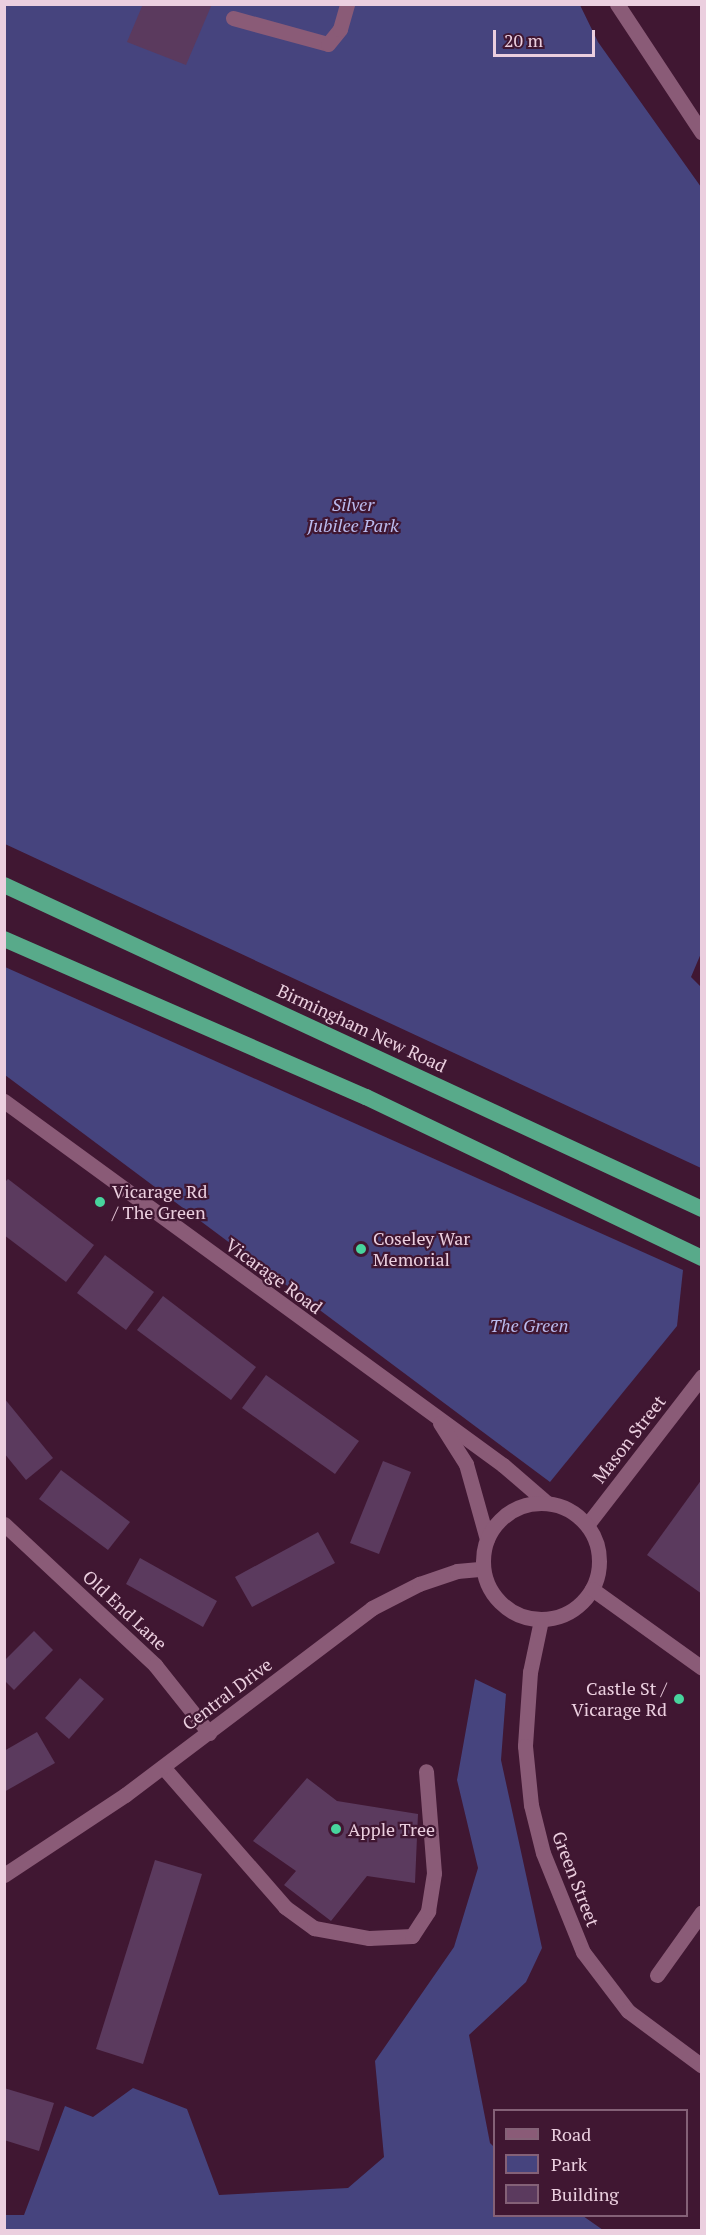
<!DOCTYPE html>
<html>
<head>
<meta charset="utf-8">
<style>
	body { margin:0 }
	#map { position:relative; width:706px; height:2235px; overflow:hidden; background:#401732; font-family:"PT Serif",serif }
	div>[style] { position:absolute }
	.green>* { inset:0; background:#46447e }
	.building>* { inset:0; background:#5b3a5e }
	.service>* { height:15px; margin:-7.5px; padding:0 7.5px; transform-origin:7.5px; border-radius:7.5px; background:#8a5b77 }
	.minor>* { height:15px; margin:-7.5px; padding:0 7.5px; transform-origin:7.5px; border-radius:7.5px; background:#8a5b77 }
	.tertiary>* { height:15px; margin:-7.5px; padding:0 7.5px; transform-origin:7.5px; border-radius:7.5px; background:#8a5b77 }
	.secondary>* { height:15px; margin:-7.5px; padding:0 7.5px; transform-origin:7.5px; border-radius:7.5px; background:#8a5b77 }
	.secondary>.ring { margin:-7.5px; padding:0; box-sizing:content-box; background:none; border:15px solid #8a5b77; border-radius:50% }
	.trunk>* { height:16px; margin:-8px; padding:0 8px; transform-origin:8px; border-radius:8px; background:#58aa8a }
	.dots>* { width:16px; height:16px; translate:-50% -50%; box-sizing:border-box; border:3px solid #401732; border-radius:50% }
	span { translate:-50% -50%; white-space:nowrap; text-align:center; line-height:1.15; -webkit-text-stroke:4.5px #401732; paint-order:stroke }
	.park-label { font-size:18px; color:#babbee; font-style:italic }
	.street-label { font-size:18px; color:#ebcfdf }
	.poi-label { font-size:18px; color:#ebcfdf }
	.left { translate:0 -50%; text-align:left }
	.right { translate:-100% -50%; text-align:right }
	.frame { position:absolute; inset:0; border:6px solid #ebcfdf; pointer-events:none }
	.legend { position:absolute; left:493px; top:2109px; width:195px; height:108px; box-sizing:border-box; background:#401732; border:2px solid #846177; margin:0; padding:8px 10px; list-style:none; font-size:18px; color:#ebcfdf }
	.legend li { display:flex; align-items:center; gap:12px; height:30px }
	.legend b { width:30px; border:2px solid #846177 }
	.scale { position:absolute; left:493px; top:30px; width:102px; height:27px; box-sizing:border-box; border:3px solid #ebcfdf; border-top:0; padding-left:8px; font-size:18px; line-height:21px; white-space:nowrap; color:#ebcfdf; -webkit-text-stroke:4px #401732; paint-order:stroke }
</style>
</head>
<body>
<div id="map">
	<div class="green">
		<i style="clip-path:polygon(5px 5px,580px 5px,598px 42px,701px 187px,702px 951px,691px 977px,701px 987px,701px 1168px,5px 844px)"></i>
		<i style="clip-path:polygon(5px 967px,683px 1270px,677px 1326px,550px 1482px,5px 1075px)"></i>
		<i style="clip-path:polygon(475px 1679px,506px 1694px,501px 1760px,542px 1948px,526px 1982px,469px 2035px,490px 2143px,494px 2147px,494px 2216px,583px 2216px,603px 2230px,5px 2230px,5px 2215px,24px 2215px,65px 2106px,93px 2117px,133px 2088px,187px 2109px,219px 2195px,348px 2188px,384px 2157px,375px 2061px,454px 1947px,478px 1868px,457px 1780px)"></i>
	</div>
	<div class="building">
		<i style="clip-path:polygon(143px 4px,212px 4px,186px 65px,127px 42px)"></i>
		<i style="clip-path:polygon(8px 1179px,94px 1245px,66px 1282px,4px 1235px,4px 1183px)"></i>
		<i style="clip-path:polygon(105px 1255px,154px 1292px,126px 1330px,77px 1293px)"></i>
		<i style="clip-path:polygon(163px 1296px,256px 1367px,231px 1400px,137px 1330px)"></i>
		<i style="clip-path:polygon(266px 1375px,359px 1441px,335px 1474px,242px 1408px)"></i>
		<i style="clip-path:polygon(4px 1398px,53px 1458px,26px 1480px,4px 1453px)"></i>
		<i style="clip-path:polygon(383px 1461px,411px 1472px,379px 1554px,350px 1543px)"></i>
		<i style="clip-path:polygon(61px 1470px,130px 1522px,108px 1550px,39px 1499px)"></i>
		<i style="clip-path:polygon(702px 1479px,702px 1594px,647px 1555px)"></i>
		<i style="clip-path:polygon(318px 1532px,335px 1563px,252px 1607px,235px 1577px)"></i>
		<i style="clip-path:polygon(140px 1558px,217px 1601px,203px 1627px,126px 1584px)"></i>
		<i style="clip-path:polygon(34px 1631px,53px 1650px,14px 1690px,5px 1681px,5px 1660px)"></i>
		<i style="clip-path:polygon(80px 1678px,104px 1699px,69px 1739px,45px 1718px)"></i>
		<i style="clip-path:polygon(37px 1732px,55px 1763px,4px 1792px,4px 1751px)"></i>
		<i style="clip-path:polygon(307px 1778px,337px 1801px,418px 1814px,415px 1883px,367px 1876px,331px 1921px,284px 1885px,296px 1871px,253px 1841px)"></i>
		<i style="clip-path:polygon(155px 1860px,202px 1874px,143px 2064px,96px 2049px)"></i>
		<i style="clip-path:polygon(4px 2088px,54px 2103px,39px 2151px,4px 2140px)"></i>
	</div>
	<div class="service">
		<i style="left:233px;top:18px;width:98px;rotate:15.3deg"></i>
		<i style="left:328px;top:44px;width:19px;rotate:-51deg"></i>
		<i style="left:340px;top:29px;width:26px;rotate:-74deg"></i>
		<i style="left:163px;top:1767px;width:186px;rotate:48.9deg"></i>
		<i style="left:285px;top:1907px;width:36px;rotate:36deg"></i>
		<i style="left:314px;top:1928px;width:56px;rotate:10.3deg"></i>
		<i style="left:369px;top:1938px;width:43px;rotate:-2.7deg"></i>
		<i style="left:412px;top:1936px;width:30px;rotate:-57deg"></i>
		<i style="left:428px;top:1911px;width:38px;rotate:-81deg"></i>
		<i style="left:434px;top:1873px;width:102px;rotate:-94.5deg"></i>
	</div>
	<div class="minor">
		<i style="left:4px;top:1524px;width:207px;rotate:43deg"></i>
		<i style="left:155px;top:1665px;width:87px;rotate:51.5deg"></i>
		<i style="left:657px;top:1975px;width:77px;rotate:-54.5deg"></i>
	</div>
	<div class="tertiary">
		<i style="left:617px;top:4px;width:154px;rotate:56.6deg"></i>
		<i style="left:587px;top:1525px;width:188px;rotate:-52.3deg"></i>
		<i style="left:4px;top:1875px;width:145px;rotate:-33.5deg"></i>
		<i style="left:125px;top:1795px;width:310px;rotate:-37.1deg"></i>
		<i style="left:372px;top:1608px;width:53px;rotate:-27.1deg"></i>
		<i style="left:419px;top:1584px;width:40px;rotate:-18.9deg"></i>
		<i style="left:457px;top:1571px;width:25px;rotate:-5deg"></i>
	</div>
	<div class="secondary">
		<i style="left:4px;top:1101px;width:618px;rotate:36.11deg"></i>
		<i style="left:503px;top:1465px;width:58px;rotate:40.8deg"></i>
		<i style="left:440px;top:1423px;width:49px;rotate:57.6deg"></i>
		<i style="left:466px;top:1464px;width:78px;rotate:74.4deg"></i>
		<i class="ring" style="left:483px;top:1503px;width:101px;height:101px"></i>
		<i style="left:592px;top:1589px;width:135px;rotate:35.7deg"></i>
		<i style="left:541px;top:1620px;width:53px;rotate:101.9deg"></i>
		<i style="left:530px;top:1672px;width:74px;rotate:93.9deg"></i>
		<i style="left:525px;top:1746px;width:59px;rotate:84.2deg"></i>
		<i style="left:531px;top:1805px;width:49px;rotate:76deg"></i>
		<i style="left:543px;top:1853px;width:107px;rotate:68deg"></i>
		<i style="left:583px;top:1952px;width:74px;rotate:52.7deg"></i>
		<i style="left:628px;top:2011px;width:92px;rotate:36.6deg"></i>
	</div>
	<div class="trunk">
		<i style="left:4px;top:885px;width:770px;rotate:24.9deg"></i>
		<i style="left:4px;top:939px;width:395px;rotate:23.6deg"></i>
		<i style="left:366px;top:1097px;width:373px;rotate:25.6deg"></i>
	</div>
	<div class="dots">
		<i style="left:100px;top:1202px;background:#48d49d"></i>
		<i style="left:361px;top:1249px;background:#48d49d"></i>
		<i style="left:679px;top:1699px;background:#48d49d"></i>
		<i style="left:336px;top:1829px;background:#48d49d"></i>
	</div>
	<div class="park-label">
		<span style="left:353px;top:515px">Silver<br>Jubilee Park</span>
		<span style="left:529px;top:1325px">The Green</span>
	</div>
	<div class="street-label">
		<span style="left:362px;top:1028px;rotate:25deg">Birmingham New Road</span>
		<span style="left:274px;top:1276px;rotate:36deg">Vicarage Road</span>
		<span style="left:629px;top:1439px;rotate:-52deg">Mason Street</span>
		<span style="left:125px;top:1610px;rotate:43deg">Old End Lane</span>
		<span style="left:227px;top:1694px;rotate:-37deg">Central Drive</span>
		<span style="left:576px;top:1879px;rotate:69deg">Green Street</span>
	</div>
	<div class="poi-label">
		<span class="left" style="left:112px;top:1202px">Vicarage Rd<br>/ The Green</span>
		<span class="left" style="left:373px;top:1249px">Coseley War<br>Memorial</span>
		<span class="right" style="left:667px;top:1699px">Castle St /<br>Vicarage Rd</span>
		<span class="left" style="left:348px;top:1829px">Apple Tree</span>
	</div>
	<div class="frame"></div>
	<ul class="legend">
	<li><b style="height:8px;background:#8a5b77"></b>Road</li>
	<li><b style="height:16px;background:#46447e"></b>Park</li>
	<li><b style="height:16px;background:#5b3a5e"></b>Building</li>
	</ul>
	<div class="scale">20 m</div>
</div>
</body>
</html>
